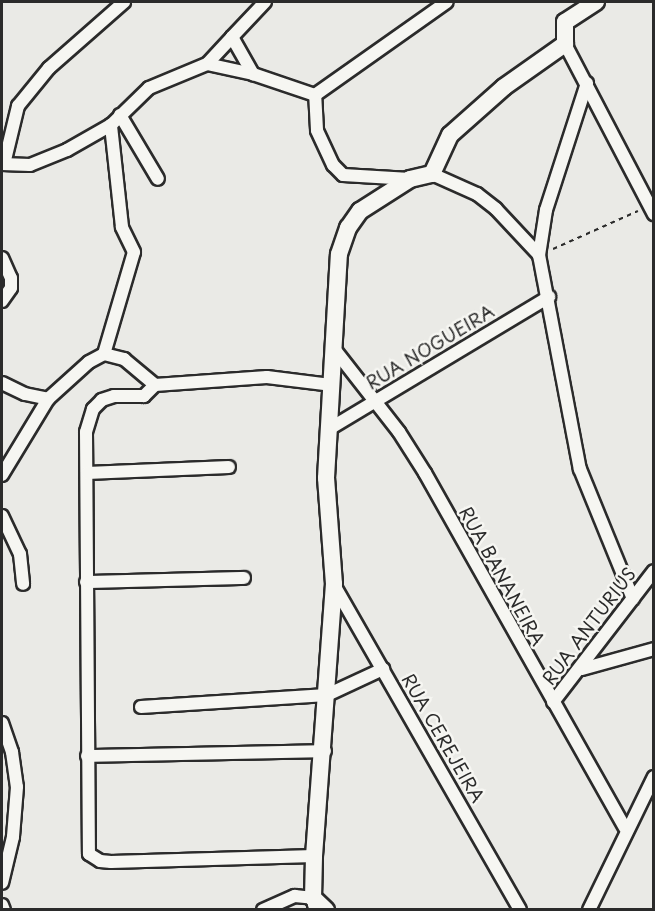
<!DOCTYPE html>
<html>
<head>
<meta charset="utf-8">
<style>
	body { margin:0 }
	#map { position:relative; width:655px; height:911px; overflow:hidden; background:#eaeae6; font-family:"Playpen Sans",sans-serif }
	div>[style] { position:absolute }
	.path>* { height:2px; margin-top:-1px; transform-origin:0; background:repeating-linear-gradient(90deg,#2b2b2b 0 4.5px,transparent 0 9px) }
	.roads { filter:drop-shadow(2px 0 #2b2b2b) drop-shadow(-2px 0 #2b2b2b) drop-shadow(0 2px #2b2b2b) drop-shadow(0 -2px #2b2b2b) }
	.street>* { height:12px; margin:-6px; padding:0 6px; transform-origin:6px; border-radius:6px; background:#f6f6f2 }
	.secondary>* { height:16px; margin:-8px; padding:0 8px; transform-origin:8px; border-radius:8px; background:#f6f6f2 }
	span { translate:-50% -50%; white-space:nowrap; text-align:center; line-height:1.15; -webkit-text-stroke:5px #f6f6f2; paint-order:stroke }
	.street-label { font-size:18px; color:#2b2b2b }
	.frame { position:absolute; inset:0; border:3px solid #2b2b2b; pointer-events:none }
</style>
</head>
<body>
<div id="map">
	<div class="path">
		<i style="left:553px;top:249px;width:93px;rotate:-24.1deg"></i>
	</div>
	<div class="roads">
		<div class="street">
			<i style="left:265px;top:2px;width:48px;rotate:133.3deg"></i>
			<i style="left:232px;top:37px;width:43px;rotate:60.4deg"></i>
			<i style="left:253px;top:74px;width:65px;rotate:18.7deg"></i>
			<i style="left:565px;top:44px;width:192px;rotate:62.4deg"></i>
			<i style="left:207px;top:64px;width:47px;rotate:12.3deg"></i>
			<i style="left:587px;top:83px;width:133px;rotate:107.9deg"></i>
			<i style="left:546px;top:210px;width:46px;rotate:98.8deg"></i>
			<i style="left:539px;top:255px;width:218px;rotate:79.2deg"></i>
			<i style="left:580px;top:469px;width:140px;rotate:67.8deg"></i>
			<i style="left:120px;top:115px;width:74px;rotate:59.3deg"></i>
			<i style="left:2px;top:164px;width:28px;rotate:2deg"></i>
			<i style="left:30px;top:165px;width:40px;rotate:-22deg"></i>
			<i style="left:67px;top:150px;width:51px;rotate:-29.6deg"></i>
			<i style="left:111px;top:125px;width:53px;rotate:-44.2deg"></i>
			<i style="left:149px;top:88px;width:63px;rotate:-22.5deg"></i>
			<i style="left:207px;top:64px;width:37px;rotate:-47deg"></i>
			<i style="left:4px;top:164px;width:60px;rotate:-76.4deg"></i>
			<i style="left:18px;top:106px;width:49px;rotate:-50.8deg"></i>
			<i style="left:49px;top:68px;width:100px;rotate:-41.3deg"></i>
			<i style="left:432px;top:174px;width:49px;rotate:24deg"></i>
			<i style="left:477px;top:194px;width:24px;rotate:38deg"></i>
			<i style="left:496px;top:209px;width:63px;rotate:46.9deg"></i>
			<i style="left:410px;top:179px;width:67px;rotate:-176.6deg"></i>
			<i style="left:343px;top:175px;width:14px;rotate:-135deg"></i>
			<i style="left:333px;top:165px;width:38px;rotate:-115deg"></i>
			<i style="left:317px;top:130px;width:35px;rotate:-93deg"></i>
			<i style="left:315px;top:95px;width:161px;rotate:-35.2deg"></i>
			<i style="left:2px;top:258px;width:22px;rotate:66deg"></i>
			<i style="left:11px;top:278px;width:10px;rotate:90deg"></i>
			<i style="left:11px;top:288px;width:16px;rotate:125deg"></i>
			<i style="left:335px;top:350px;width:104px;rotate:52deg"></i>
			<i style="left:399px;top:432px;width:49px;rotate:57.6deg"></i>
			<i style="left:425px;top:473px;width:407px;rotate:60.6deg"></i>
			<i style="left:104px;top:354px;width:106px;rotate:-73.6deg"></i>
			<i style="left:134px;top:252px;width:28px;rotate:-116deg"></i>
			<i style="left:122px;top:227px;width:103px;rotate:-96.2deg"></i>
			<i style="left:2px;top:383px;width:25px;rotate:26deg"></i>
			<i style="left:25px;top:394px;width:24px;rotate:12deg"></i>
			<i style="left:48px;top:399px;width:55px;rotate:-42.1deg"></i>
			<i style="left:89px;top:362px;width:17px;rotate:-28deg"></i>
			<i style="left:104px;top:354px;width:21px;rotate:14deg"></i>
			<i style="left:124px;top:359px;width:40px;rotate:40deg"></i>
			<i style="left:155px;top:385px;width:112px;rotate:-4.1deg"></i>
			<i style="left:267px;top:377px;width:64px;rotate:7.1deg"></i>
			<i style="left:155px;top:385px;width:16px;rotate:135deg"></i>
			<i style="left:144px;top:396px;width:30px;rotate:180deg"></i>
			<i style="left:114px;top:396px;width:13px;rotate:162deg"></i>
			<i style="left:102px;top:400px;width:13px;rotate:135deg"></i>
			<i style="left:93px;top:409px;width:24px;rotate:107deg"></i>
			<i style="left:86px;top:432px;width:422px;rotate:89.6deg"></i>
			<i style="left:89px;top:854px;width:13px;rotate:32deg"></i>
			<i style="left:100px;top:861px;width:11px;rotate:5deg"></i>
			<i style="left:111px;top:862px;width:203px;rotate:-1.7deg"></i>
			<i style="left:329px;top:429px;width:257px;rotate:-31deg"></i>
			<i style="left:87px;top:473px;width:142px;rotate:-2.4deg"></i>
			<i style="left:2px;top:475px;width:89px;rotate:-58.8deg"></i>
			<i style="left:2px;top:516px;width:42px;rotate:64.7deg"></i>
			<i style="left:20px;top:554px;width:30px;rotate:84deg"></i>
			<i style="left:86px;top:582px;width:158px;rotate:-1.5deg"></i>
			<i style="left:334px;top:585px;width:374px;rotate:60.2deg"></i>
			<i style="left:582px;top:669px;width:75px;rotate:-15.5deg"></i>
			<i style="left:553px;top:702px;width:165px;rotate:-52.4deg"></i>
			<i style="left:141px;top:707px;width:186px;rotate:-3.7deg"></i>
			<i style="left:327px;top:695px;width:62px;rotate:-24.9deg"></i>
			<i style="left:2px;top:723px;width:31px;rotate:71deg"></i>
			<i style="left:12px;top:752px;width:35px;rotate:82deg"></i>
			<i style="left:17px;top:787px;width:50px;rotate:94.6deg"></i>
			<i style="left:13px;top:837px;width:47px;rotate:103.4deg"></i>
			<i style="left:87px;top:756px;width:238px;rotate:-1.2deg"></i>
			<i style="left:2px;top:905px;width:5px;rotate:68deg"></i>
			<i style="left:263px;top:910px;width:35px;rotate:-24deg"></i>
			<i style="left:295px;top:896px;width:18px;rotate:6deg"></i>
			<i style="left:313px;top:898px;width:7px;rotate:82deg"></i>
			<i style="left:589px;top:910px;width:148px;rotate:-64deg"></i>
		</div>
		<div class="secondary">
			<i style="left:326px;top:910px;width:18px;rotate:-137deg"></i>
			<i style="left:313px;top:898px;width:42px;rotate:-88.6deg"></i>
			<i style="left:314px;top:856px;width:273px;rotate:-85.8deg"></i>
			<i style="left:334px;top:584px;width:106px;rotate:-94.3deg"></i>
			<i style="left:326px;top:478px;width:224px;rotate:-86.7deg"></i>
			<i style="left:339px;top:254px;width:28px;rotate:-71deg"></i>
			<i style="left:348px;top:228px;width:21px;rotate:-55deg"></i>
			<i style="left:360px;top:211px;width:59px;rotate:-32.6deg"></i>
			<i style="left:410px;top:179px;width:23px;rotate:-13deg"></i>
			<i style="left:432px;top:174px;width:43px;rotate:-65.2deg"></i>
			<i style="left:450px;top:135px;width:72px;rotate:-41.6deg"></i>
			<i style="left:504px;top:87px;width:75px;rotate:-35.2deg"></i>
			<i style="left:565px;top:44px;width:22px;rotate:-90deg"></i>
			<i style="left:565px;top:22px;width:37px;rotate:-33deg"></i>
		</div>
	</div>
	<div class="street-label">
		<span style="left:430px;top:347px;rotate:-31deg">RUA NOGUEIRA</span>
		<span style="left:502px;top:576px;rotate:61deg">RUA BANANEIRA</span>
		<span style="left:589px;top:626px;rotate:-53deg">RUA ANTURIUS</span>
		<span style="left:443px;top:738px;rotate:60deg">RUA CEREJEIRA</span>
	</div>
	<div class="frame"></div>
</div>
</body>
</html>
